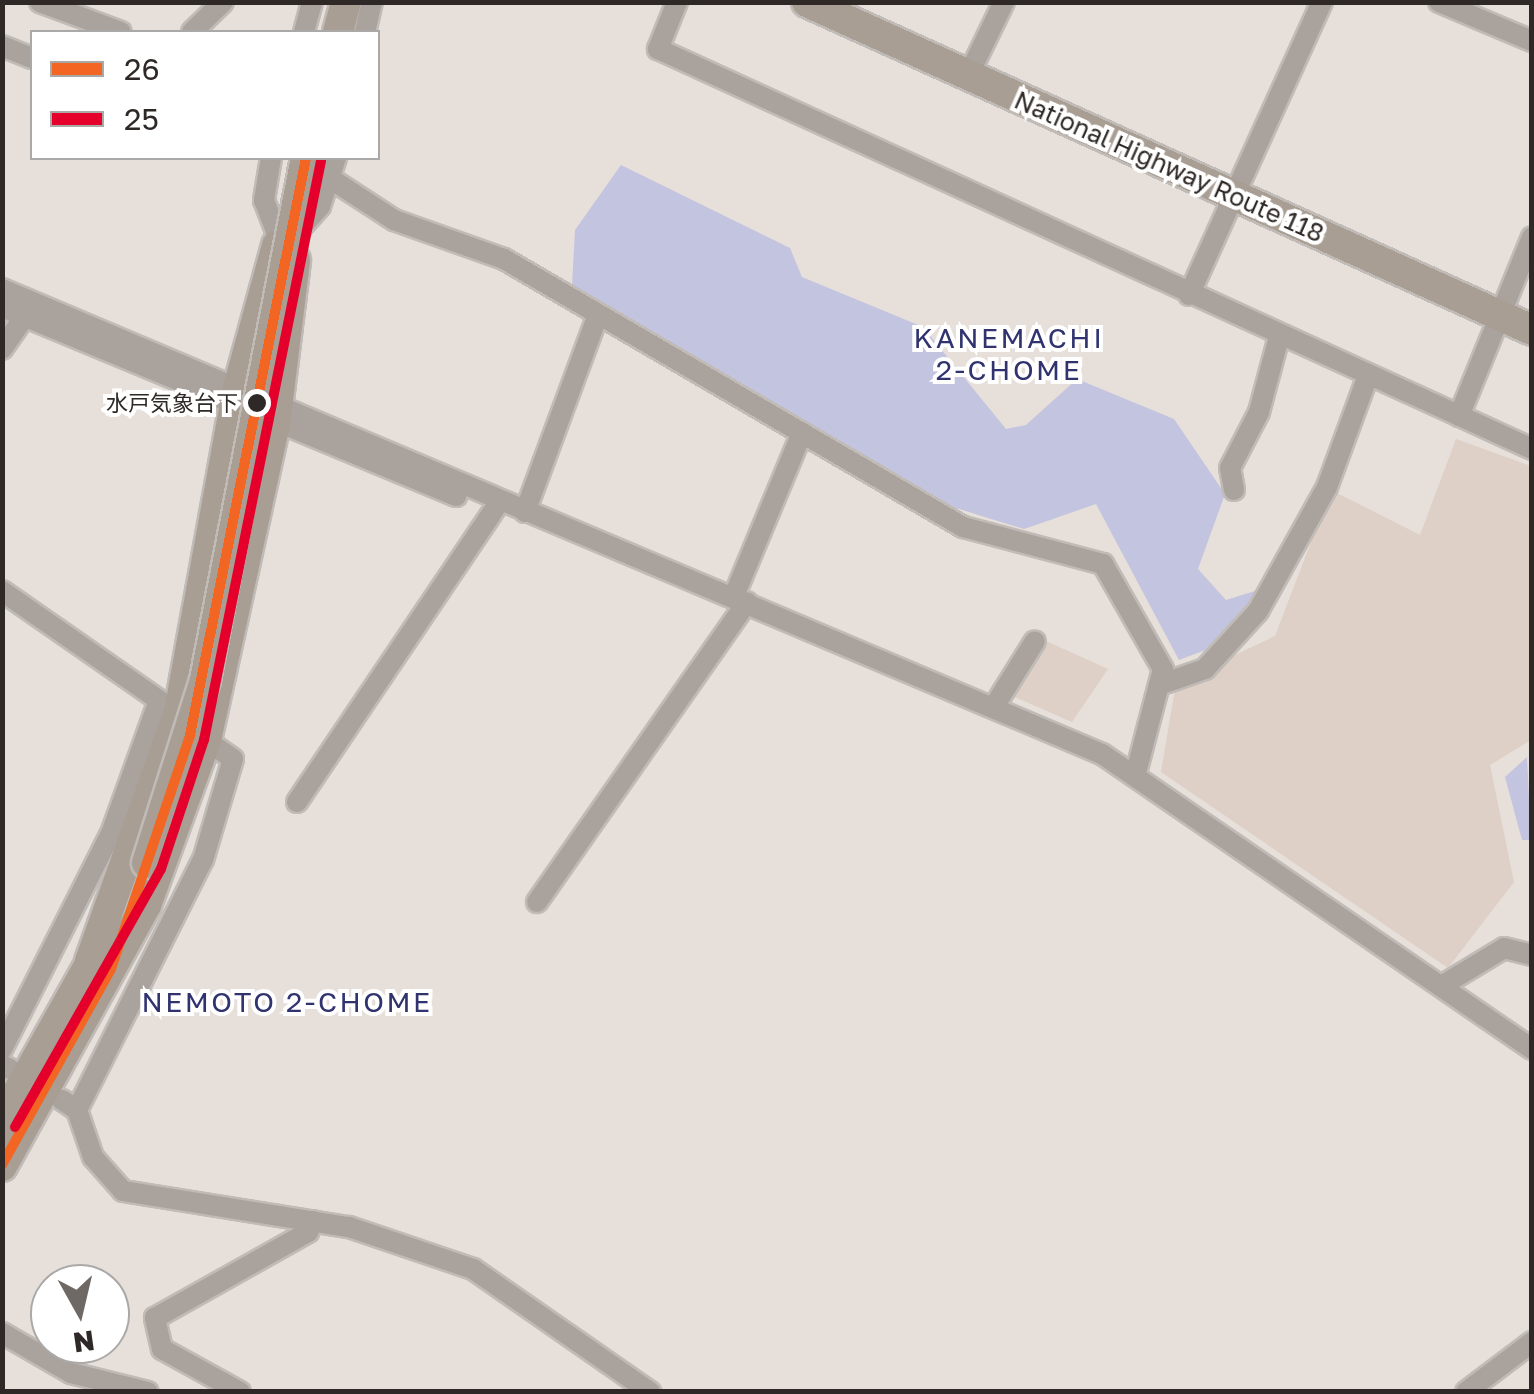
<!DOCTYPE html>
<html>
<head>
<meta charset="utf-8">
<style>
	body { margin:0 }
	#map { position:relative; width:1534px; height:1394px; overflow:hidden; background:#e6dfda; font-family:"Golos Text","Noto Sans JP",sans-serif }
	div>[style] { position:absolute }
	.built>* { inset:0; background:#ded0c6 }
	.green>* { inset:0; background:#c3c4df }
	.roads { filter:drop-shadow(2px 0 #c0bbb7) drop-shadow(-2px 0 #c0bbb7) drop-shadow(0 2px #c0bbb7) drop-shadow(0 -2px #c0bbb7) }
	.minor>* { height:20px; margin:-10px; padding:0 10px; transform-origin:10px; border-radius:10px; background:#aaa29c }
	.highway>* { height:30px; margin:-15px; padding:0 15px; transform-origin:15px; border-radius:15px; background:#a89e94 }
	.bridges { filter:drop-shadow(2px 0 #c0bbb7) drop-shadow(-2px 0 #c0bbb7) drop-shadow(0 2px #c0bbb7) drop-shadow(0 -2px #c0bbb7) }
	.highway-bridge>* { height:30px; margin:-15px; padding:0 15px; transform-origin:15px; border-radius:15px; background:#a89e94 }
	.bus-1>* { height:10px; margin:-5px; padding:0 5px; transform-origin:5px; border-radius:5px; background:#f26522 }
	.bus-2>* { height:10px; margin:-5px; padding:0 5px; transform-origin:5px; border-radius:5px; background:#e4002b }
	.dots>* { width:28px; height:28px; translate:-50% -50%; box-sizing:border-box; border:5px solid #fff; border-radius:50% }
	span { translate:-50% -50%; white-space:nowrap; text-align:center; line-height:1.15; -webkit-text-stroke:8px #fff; paint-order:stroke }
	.bus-label { font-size:22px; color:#2e2926 }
	.right { translate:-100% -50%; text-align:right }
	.street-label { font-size:25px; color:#2e2926 }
	.neighbourhood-label { font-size:28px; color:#30336e; letter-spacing:2.5px }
	.frame { position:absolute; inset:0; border:5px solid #2e2926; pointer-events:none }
	.legend { position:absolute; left:30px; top:30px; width:350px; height:130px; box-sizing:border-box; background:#fff; border:2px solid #aba9a8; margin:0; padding:12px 18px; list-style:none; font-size:30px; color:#2e2926 }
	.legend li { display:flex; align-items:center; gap:20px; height:50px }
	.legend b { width:50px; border:2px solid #aba9a8 }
	.north { position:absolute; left:30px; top:1264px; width:100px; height:100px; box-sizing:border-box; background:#fff; border:2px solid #aba9a8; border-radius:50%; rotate:172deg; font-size:28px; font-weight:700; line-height:40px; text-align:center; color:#2e2926 }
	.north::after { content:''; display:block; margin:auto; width:35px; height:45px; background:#6e6965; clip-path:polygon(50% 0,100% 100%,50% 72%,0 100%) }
</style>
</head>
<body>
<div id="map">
	<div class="built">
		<i style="clip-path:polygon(1456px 439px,1531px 466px,1531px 740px,1490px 765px,1514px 882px,1448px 968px,1161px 772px,1176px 683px,1275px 636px,1331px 490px,1420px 535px)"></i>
		<i style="clip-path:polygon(1046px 641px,1108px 669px,1072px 722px,1010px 695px)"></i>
	</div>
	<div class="green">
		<i style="clip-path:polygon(621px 165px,790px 248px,802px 277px,923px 327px,1006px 429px,1026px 425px,1077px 379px,1174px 419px,1225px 494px,1198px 569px,1226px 600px,1278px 584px,1258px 630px,1179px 660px,1096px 504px,1024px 529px,904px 492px,572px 286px,575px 230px)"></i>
		<i style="clip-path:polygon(1527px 757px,1531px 840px,1522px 840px,1505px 777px)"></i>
	</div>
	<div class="roads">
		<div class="minor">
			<i style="left:40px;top:2px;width:86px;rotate:20.3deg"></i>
			<i style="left:677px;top:2px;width:51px;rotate:112deg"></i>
			<i style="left:658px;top:49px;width:961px;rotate:24.59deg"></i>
			<i style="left:1439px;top:2px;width:101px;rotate:22.8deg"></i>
			<i style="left:192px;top:32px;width:43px;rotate:-44.1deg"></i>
			<i style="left:304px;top:32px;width:31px;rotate:-75deg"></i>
			<i style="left:365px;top:32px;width:31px;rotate:-77deg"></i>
			<i style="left:2px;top:46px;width:32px;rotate:22deg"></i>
			<i style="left:968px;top:76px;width:82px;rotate:-64.1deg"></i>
			<i style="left:271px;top:158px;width:43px;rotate:99.5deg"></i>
			<i style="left:264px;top:200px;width:42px;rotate:69deg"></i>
			<i style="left:331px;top:179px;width:75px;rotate:33.1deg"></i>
			<i style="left:394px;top:220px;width:117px;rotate:19.5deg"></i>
			<i style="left:504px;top:259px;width:532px;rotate:30.28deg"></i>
			<i style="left:963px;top:527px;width:145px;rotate:14.8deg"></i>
			<i style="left:1103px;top:564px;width:121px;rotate:60.3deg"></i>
			<i style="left:1163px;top:669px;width:107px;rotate:104.6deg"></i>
			<i style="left:296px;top:233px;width:36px;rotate:-48deg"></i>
			<i style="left:320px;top:206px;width:51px;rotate:-71.6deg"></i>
			<i style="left:2px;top:289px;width:1194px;rotate:22.92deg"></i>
			<i style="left:1102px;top:754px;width:521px;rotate:34.45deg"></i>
			<i style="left:1189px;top:295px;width:322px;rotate:-65.6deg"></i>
			<i style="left:2px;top:307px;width:492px;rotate:22.6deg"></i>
			<i style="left:2px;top:349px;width:40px;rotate:-55.1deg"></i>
			<i style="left:1459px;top:416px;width:193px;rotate:-67.8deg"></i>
			<i style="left:1234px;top:490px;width:22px;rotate:-100deg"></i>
			<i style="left:1230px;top:468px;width:63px;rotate:-62.6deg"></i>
			<i style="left:1259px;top:412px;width:78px;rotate:-75.1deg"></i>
			<i style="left:525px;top:512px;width:210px;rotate:-69.7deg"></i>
			<i style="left:2px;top:591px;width:203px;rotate:34.8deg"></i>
			<i style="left:734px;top:596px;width:177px;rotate:-67.4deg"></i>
			<i style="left:1159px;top:685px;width:49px;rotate:-19.2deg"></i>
			<i style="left:1205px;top:669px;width:79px;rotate:-47.6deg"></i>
			<i style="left:1258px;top:611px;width:142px;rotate:-60.9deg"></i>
			<i style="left:1327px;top:487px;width:116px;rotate:-69.8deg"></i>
			<i style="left:995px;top:705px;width:75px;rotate:-58deg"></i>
			<i style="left:297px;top:802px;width:354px;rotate:-56deg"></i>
			<i style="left:537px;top:902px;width:366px;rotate:-55deg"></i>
			<i style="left:1443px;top:985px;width:71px;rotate:-31.2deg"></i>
			<i style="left:1504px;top:948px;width:29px;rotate:14deg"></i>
			<i style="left:2px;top:1049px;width:244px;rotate:-63.2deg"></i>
			<i style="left:112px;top:831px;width:136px;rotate:-70.2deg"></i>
			<i style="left:2px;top:1065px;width:9px;rotate:27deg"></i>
			<i style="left:62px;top:1100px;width:18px;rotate:34deg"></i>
			<i style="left:77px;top:1110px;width:50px;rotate:71.2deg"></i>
			<i style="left:93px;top:1157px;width:45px;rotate:48.6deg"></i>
			<i style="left:123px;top:1191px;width:229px;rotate:9.1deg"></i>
			<i style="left:349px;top:1227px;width:131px;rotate:18.7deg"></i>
			<i style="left:473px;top:1269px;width:216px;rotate:34.8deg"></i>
			<i style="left:77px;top:1110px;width:280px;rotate:-63.3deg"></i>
			<i style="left:203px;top:860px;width:105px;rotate:-73.5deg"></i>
			<i style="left:233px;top:759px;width:33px;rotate:-145deg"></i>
			<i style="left:2px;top:1333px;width:80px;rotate:30.1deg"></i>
			<i style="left:71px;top:1373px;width:79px;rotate:13.9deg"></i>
			<i style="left:240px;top:1392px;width:89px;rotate:-151.1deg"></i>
			<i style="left:162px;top:1349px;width:32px;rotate:-103deg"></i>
			<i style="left:155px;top:1318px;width:176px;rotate:-29.3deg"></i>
			<i style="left:308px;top:1232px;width:12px;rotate:-66deg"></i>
			<i style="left:1466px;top:1392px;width:83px;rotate:-37.1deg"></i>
		</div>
		<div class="highway">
			<i style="left:807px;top:2px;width:796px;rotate:24.34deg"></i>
			<i style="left:338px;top:32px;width:31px;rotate:-75deg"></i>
			<i style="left:90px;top:961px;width:264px;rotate:-70.3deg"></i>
			<i style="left:179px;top:712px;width:329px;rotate:-79.7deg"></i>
			<i style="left:238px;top:388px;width:148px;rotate:-74.7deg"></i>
			<i style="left:2px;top:1120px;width:202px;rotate:-60.6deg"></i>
			<i style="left:2px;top:1166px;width:298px;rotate:-61.1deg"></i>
			<i style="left:146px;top:905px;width:176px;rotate:-70deg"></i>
			<i style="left:206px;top:740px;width:323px;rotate:-77.7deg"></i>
			<i style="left:275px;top:424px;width:165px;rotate:-83deg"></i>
		</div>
	</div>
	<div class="bridges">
		<div class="highway-bridge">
			<i style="left:147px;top:863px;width:192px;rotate:-72.4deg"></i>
			<i style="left:205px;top:680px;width:532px;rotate:-79.05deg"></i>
		</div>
	</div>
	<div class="bus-1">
		<i style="left:2px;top:1165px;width:224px;rotate:-60.9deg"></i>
		<i style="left:111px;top:969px;width:247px;rotate:-71.3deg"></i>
		<i style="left:190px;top:735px;width:589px;rotate:-78.63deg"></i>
	</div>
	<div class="bus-2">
		<i style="left:15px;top:1127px;width:296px;rotate:-60.5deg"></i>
		<i style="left:161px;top:869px;width:136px;rotate:-71.6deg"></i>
		<i style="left:204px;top:740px;width:591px;rotate:-78.58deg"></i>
	</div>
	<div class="dots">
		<i style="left:257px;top:403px;background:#2e2926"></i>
	</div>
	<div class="bus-label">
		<span class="right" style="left:238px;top:403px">水戸気象台下</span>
	</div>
	<div class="street-label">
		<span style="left:1169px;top:167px;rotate:24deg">National Highway Route 118</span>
	</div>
	<div class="neighbourhood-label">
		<span style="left:1009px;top:354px">KANEMACHI<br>2-CHOME</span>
		<span style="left:287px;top:1002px">NEMOTO 2-CHOME</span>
	</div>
	<div class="frame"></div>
	<ul class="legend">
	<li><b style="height:12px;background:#f26522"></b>26</li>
	<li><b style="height:12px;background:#e4002b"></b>25</li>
	</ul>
	<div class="north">N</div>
</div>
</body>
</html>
